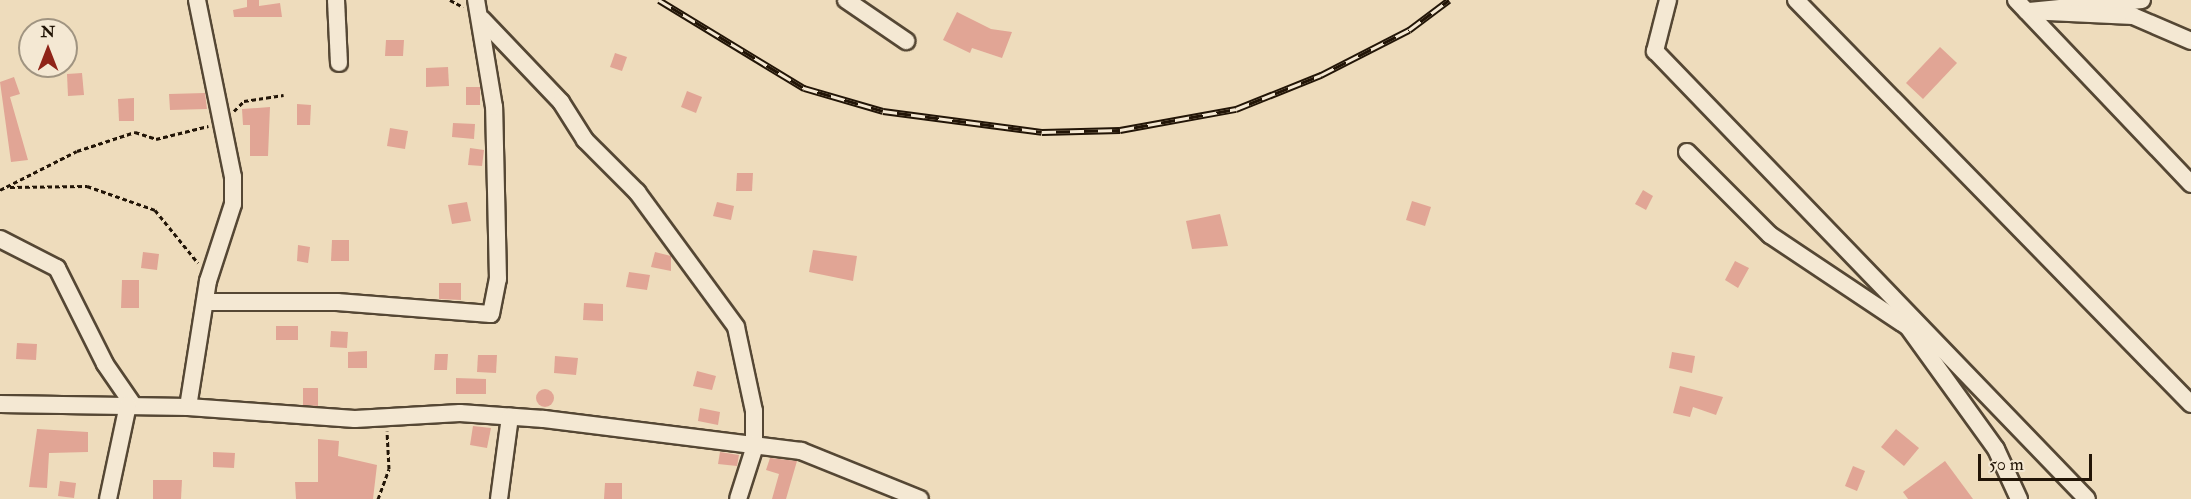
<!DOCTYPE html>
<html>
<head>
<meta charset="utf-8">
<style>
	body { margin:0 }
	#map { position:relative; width:2191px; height:499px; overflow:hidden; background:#eedcbc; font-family:"IM FELL Double Pica",serif }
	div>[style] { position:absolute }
	.building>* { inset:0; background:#e1a595 }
	.round { border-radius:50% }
	.path>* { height:3px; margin-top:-1.5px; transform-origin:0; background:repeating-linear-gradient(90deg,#221507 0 4.5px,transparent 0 7.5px) }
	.roads { filter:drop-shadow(2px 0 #554734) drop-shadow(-2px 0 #554734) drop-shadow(0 2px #554734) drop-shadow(0 -2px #554734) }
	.minor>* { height:16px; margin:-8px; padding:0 8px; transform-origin:8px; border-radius:8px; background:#f4e8d3 }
	.rail>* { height:7px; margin-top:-3.5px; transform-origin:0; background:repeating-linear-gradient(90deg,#f4e8d3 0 14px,#221507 0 28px); box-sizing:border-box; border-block:2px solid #221507 }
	span { translate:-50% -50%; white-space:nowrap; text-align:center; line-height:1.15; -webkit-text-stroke:4.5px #f4e8d3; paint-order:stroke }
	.north { position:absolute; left:18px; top:18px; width:60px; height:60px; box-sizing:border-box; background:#f4e8d3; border:2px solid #a09481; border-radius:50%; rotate:0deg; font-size:16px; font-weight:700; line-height:24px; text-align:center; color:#221507 }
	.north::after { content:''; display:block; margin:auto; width:21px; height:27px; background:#8f2418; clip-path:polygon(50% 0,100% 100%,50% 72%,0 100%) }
	.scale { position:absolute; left:1978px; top:454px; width:114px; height:27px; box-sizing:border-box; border:3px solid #221507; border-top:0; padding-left:8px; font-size:18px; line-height:21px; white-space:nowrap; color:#221507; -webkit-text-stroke:4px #f4e8d3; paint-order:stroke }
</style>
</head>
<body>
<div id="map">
	<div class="building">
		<i style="clip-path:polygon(247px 0,259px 0,259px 6px,280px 3px,282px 17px,234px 17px,233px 10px,247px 7px)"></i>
		<i style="clip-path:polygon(957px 12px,991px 29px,1012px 32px,1002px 58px,972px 48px,970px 53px,943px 40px)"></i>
		<i style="clip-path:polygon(386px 40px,404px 40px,403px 56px,385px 56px)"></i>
		<i style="clip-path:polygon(1940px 47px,1957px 63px,1923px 99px,1906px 83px)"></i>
		<i style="clip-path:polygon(615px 53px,627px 57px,622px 71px,610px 67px)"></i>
		<i style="clip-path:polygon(448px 67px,449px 86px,426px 87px,426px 68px)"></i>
		<i style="clip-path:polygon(82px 73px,84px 95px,68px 96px,67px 74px)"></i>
		<i style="clip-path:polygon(14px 77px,20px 94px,10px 97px,28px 160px,11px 162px,0 82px)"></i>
		<i style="clip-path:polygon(466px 87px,480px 87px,480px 105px,466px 105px)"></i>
		<i style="clip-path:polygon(687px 91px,702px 97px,696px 113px,681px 107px)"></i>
		<i style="clip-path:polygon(205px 93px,207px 109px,170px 110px,169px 94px)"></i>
		<i style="clip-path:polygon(134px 98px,134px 121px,119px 121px,118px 99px)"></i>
		<i style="clip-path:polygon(297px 104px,311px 105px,310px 125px,297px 125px)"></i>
		<i style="clip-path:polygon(270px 107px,268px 156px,250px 156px,250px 125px,243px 125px,242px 109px)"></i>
		<i style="clip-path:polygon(453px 123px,475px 124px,474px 139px,452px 137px)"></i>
		<i style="clip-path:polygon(390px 128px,408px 131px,405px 149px,387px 146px)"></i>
		<i style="clip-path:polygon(470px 148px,484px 150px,482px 166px,468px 165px)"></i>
		<i style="clip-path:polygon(737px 173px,753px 173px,752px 191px,736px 191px)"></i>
		<i style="clip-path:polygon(1643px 190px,1653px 196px,1646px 210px,1635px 204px)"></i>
		<i style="clip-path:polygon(1412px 201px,1431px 207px,1425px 226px,1406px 220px)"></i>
		<i style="clip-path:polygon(467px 202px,471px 221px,452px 224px,448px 205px)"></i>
		<i style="clip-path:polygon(717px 202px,734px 206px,731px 220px,713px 216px)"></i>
		<i style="clip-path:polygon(1220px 214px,1228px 246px,1192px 249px,1186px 221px)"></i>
		<i style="clip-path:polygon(332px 240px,349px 240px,349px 261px,331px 261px)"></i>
		<i style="clip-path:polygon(298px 245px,310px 247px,308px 263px,297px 261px)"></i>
		<i style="clip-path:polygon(813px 250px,857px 256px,853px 281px,809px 272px)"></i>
		<i style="clip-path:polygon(143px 252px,159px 254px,157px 270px,141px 268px)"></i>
		<i style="clip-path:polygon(655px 252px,671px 256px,671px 271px,651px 267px)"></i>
		<i style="clip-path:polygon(1735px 261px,1749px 268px,1738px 288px,1725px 280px)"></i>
		<i style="clip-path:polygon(629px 272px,650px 275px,647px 290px,626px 287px)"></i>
		<i style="clip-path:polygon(122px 280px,139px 280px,139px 308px,121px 308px)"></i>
		<i style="clip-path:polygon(439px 283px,461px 283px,461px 300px,439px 299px)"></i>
		<i style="clip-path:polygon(584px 303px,603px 304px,603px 321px,583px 320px)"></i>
		<i style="clip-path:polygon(276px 326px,298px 326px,298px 340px,276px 340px)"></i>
		<i style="clip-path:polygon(331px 331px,348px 332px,347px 348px,330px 347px)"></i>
		<i style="clip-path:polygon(17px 343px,37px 344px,36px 360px,16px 359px)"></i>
		<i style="clip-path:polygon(367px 351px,367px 368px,348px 368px,348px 352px)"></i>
		<i style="clip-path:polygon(1672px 352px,1695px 356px,1692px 373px,1669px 368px)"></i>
		<i style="clip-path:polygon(435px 354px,448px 354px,447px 370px,434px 370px)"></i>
		<i style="clip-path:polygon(478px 355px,497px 355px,496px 373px,477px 372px)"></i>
		<i style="clip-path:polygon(555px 356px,578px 358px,576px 375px,554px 373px)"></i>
		<i style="clip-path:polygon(697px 371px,716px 376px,712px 390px,693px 386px)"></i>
		<i style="clip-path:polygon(456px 378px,486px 379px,486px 394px,456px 394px)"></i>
		<i style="clip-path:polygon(1680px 386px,1723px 397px,1716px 415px,1693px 407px,1690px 417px,1673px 413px)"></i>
		<i style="clip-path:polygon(303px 388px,318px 388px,318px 406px,303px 405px)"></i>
		<i class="round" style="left:536px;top:389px;width:18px;height:18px"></i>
		<i style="clip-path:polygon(700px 408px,720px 412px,718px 425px,698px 421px)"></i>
		<i style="clip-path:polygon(473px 426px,491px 428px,487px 448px,470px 445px)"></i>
		<i style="clip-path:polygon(37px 429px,88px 432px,88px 452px,49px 453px,47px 488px,29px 487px)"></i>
		<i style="clip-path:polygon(1896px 429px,1919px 448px,1904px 466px,1881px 447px)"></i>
		<i style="clip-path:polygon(318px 439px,339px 441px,338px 456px,377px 465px,373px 499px,296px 499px,295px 482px,318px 482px)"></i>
		<i style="clip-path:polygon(213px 452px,235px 453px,234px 468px,213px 467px)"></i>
		<i style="clip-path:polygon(720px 452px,739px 455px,737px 466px,718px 464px)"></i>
		<i style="clip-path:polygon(770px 458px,797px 461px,786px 499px,772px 499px,779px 474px,766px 470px)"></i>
		<i style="clip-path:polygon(1945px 461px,1973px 499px,1908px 499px,1903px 492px)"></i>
		<i style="clip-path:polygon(1853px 466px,1865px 471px,1857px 491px,1845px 486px)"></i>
		<i style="clip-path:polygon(153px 480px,182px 480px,181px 499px,153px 499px)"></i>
		<i style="clip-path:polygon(60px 481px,76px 483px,74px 498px,58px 496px)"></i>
		<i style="clip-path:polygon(605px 483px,622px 483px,622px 499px,604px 499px)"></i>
	</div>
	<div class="path">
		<i style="left:450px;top:0;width:15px;rotate:28deg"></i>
		<i style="left:234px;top:111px;width:14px;rotate:-45deg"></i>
		<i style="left:244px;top:101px;width:40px;rotate:-8.5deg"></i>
		<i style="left:10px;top:187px;width:77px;rotate:-0.7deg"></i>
		<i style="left:87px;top:186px;width:72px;rotate:19.4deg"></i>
		<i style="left:155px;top:210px;width:68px;rotate:50.9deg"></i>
		<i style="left:0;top:190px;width:86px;rotate:-26.9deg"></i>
		<i style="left:77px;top:151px;width:61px;rotate:-18.1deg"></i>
		<i style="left:135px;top:132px;width:22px;rotate:18deg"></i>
		<i style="left:156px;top:139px;width:54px;rotate:-14deg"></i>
		<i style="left:378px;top:499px;width:32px;rotate:-70deg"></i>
		<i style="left:389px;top:469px;width:38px;rotate:-93deg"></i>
	</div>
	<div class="roads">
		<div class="minor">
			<i style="left:336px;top:0;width:63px;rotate:87.3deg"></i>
			<i style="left:846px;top:0;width:73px;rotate:34.3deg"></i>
			<i style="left:1668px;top:0;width:53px;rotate:104.3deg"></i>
			<i style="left:1655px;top:51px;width:622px;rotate:46.04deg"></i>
			<i style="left:1796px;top:0;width:565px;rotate:45.65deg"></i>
			<i style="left:2016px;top:0;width:254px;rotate:46.4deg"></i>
			<i style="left:2142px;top:0;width:116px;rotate:174.5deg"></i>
			<i style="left:2027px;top:11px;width:106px;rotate:2.7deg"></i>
			<i style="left:2133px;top:16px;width:63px;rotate:23.3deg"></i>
			<i style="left:482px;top:19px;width:115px;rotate:46.4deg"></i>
			<i style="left:561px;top:102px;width:45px;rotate:57.7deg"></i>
			<i style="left:585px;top:140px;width:74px;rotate:45deg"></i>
			<i style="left:637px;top:192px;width:167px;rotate:53.7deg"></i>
			<i style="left:736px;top:327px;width:86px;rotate:77.9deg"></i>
			<i style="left:754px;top:411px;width:38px;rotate:90deg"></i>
			<i style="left:754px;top:449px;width:52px;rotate:107.7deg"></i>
			<i style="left:1687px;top:152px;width:117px;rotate:45deg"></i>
			<i style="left:1770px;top:235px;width:166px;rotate:33.7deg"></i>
			<i style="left:1908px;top:327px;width:150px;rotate:54.2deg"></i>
			<i style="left:1996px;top:449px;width:55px;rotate:65.3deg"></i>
			<i style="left:0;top:239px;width:64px;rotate:27deg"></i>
			<i style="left:57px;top:268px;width:107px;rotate:63.4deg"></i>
			<i style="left:105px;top:364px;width:51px;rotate:55.4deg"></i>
			<i style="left:205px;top:302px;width:132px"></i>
			<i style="left:337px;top:302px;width:154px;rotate:4.5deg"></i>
			<i style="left:491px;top:314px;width:36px;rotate:-79deg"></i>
			<i style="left:498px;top:279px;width:172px;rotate:-91.3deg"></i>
			<i style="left:494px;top:107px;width:109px;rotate:-99.5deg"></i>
			<i style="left:0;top:404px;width:188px;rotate:0.9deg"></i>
			<i style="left:188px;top:407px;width:167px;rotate:4.1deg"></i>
			<i style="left:355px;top:419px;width:105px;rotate:-3.3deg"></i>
			<i style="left:460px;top:413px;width:84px;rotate:4.1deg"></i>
			<i style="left:544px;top:419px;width:259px;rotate:7.1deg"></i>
			<i style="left:801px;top:451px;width:128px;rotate:22deg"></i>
			<i style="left:188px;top:407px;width:128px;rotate:-81deg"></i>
			<i style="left:208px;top:281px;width:81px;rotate:-72deg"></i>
			<i style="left:233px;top:204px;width:27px;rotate:-90deg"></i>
			<i style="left:233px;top:177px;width:181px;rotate:-101.5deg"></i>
			<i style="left:108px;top:499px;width:96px;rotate:-78deg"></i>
			<i style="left:499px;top:499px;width:83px;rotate:-82.4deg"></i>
		</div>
	</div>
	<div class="rail">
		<i style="left:659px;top:0;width:170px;rotate:31.3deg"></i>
		<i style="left:804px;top:88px;width:82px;rotate:16.2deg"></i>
		<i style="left:883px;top:111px;width:160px;rotate:7.5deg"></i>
		<i style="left:1042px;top:132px;width:78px;rotate:-1.5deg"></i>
		<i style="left:1120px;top:130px;width:118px;rotate:-10.3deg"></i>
		<i style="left:1236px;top:109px;width:92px;rotate:-21.8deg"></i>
		<i style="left:1321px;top:75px;width:99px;rotate:-27.1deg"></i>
		<i style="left:1409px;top:30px;width:50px;rotate:-36.9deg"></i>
	</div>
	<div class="north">N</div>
	<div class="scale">50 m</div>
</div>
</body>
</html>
